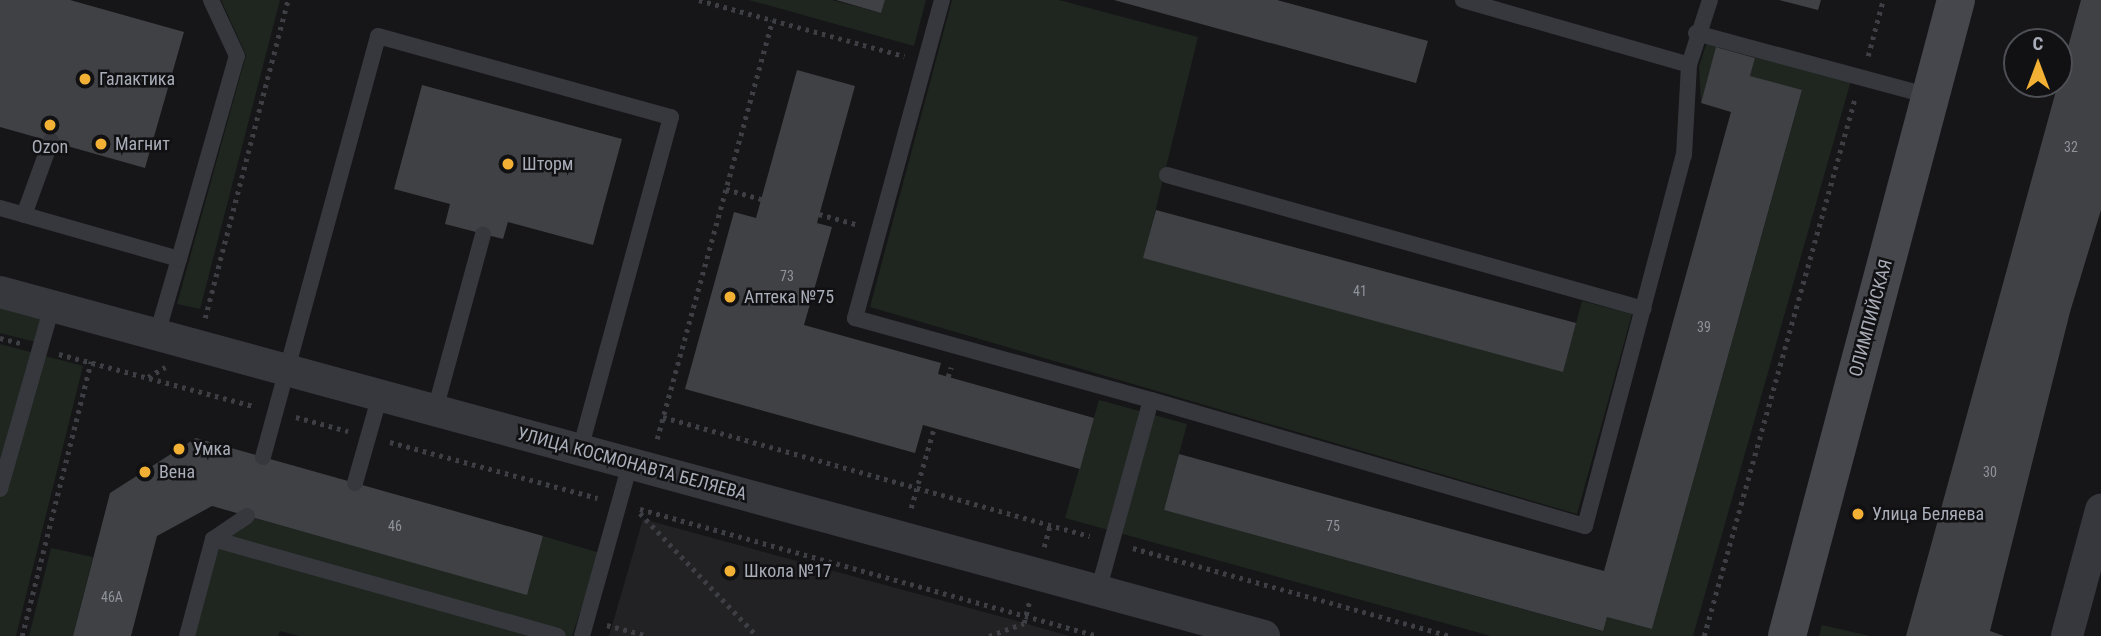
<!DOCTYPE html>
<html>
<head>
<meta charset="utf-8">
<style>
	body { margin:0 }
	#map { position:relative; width:2101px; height:636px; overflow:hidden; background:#161618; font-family:"Roboto Condensed",sans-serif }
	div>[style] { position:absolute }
	.built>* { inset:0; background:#222225 }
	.green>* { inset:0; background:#1e261f }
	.building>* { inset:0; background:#404145 }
	.path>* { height:4.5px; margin-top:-2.25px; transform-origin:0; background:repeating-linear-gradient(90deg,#3d3f44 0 3.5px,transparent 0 8.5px) }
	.service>* { height:16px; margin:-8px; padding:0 8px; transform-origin:8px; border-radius:8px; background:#37383d }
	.minor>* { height:32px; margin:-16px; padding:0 16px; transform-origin:16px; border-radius:16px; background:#37383d }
	.secondary>* { height:38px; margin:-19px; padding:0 19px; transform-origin:19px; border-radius:19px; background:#45474d }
	.dots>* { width:19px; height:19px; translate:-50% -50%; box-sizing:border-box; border:4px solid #111113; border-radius:50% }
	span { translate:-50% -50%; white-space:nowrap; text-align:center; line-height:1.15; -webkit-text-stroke:5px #111113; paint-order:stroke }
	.number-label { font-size:14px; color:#8e929b }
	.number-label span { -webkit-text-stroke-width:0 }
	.poi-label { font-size:18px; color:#a8adb8 }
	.left { translate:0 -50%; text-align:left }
	.street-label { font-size:18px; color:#a8adb8 }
	.north { position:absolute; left:2003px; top:28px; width:70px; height:70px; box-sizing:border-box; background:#111113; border:2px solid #4d4f55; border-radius:50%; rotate:0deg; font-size:19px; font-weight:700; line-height:28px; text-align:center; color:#a8adb8 }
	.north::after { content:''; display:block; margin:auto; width:24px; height:32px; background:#f2b134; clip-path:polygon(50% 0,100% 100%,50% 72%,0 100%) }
</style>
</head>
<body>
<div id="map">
	<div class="built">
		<i style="clip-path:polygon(643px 519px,1024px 623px,1069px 636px,609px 636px)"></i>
	</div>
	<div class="green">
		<i style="clip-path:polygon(221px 0,280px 0,200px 309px,177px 304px,246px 55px)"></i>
		<i style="clip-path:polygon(749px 0,832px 0,881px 13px,885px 0,926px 0,914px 46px)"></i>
		<i style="clip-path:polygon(952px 0,1059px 0,1198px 37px,1144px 257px,1563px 371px,1582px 301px,1632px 314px,1577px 514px,870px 307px)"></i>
		<i style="clip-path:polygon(1708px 39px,1852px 77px,1693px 636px,1491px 636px,1065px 518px,1099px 400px,1187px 424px,1164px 510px,1602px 631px,1607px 617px,1652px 629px,1802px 91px,1750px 76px,1755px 58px,1717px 47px,1701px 103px,1699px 66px)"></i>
		<i style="clip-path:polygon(0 305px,41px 316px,36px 342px,0 333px)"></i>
		<i style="clip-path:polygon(0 344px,83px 366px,16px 636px,0 636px)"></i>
		<i style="clip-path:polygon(247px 516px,527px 594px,543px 536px,600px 553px,572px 636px,300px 636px,280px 631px,278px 636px,187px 636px,213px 539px)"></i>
		<i style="clip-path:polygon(51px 548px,93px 557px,73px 636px,29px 636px)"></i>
		<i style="clip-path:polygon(1822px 625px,1870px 636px,1819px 636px)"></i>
	</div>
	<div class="building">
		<i style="clip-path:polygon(0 0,70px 0,184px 32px,145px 168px,0 127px)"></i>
		<i style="clip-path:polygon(836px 0,885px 0,881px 13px)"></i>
		<i style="clip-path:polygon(1114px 0,1277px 0,1428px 41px,1416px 83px)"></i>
		<i style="clip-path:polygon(1779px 0,1821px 0,1818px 10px)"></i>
		<i style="clip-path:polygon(2081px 0,2101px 0,2101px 210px,2070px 312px,1990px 631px,2004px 636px,1906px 636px)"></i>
		<i style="clip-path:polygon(1716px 47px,1755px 58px,1750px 76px,1802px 90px,1652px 629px,1607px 617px,1603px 631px,1164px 510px,1179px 454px,1604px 571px,1731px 112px,1701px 103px)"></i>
		<i style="clip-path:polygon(797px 70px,855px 86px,817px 223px,832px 227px,804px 325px,941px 363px,938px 374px,1094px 418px,1080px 469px,923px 425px,915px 453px,685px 389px,734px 212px,756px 218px)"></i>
		<i style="clip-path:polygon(422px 85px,622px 139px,593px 245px,508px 222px,503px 239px,445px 224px,450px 204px,394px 189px)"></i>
		<i style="clip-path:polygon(1156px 210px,1576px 323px,1563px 372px,1143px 258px)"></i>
		<i style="clip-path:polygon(196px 438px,543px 536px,527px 595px,212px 506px,157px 536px,131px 636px,73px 636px,110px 493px)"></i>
	</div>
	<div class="path">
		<i style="left:699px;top:0;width:213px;rotate:15.3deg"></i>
		<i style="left:1868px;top:56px;width:58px;rotate:-75deg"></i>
		<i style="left:726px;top:189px;width:37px;rotate:16deg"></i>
		<i style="left:819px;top:214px;width:41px;rotate:15.4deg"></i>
		<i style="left:205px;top:318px;width:329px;rotate:-75.4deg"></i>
		<i style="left:0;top:338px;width:21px;rotate:14deg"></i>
		<i style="left:59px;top:354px;width:201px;rotate:15deg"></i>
		<i style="left:148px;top:377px;width:20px;rotate:-30deg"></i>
		<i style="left:948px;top:377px;width:10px;rotate:-73deg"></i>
		<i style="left:296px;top:417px;width:54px;rotate:15.1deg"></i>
		<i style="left:663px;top:417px;width:443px;rotate:15.6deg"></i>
		<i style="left:657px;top:439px;width:434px;rotate:-74.6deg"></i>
		<i style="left:390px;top:442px;width:215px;rotate:15.1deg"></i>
		<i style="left:911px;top:508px;width:83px;rotate:-74deg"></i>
		<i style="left:640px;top:509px;width:475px;rotate:15.5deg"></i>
		<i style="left:640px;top:513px;width:170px;rotate:46.4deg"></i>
		<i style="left:1044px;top:547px;width:23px;rotate:-75deg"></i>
		<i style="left:1133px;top:548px;width:329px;rotate:15.5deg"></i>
		<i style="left:607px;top:625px;width:42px;rotate:15deg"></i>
		<i style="left:22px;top:636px;width:283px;rotate:-75.9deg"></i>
		<i style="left:989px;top:636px;width:37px;rotate:-20deg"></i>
		<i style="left:1024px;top:623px;width:21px;rotate:-76deg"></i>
		<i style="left:1704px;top:636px;width:559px;rotate:-74.32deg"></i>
	</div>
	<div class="service">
		<i style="left:942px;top:0;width:330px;rotate:105.3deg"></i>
		<i style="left:855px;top:318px;width:307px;rotate:15.5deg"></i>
		<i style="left:1151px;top:400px;width:198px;rotate:105.5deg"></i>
		<i style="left:1463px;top:0;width:235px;rotate:16deg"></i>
		<i style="left:1696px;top:33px;width:242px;rotate:15.1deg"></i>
		<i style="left:1167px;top:175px;width:495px;rotate:15.7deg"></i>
		<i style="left:0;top:208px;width:186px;rotate:15.9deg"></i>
		<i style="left:179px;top:259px;width:78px;rotate:106.3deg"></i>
		<i style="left:24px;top:215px;width:79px;rotate:-70deg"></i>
		<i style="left:179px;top:259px;width:211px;rotate:-74.1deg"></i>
		<i style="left:237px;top:56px;width:62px;rotate:-114.9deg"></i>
		<i style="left:1151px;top:400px;width:452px;rotate:16.2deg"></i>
		<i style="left:1585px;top:526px;width:384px;rotate:-75.1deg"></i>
		<i style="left:1684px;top:155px;width:90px;rotate:-86.8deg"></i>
		<i style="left:1689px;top:65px;width:68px;rotate:-72.1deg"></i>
		<i style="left:435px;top:410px;width:182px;rotate:-74.7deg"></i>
		<i style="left:263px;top:457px;width:436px;rotate:-74.7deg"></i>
		<i style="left:378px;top:36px;width:304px;rotate:15.5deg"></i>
		<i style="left:671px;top:117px;width:345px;rotate:105.3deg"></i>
		<i style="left:355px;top:483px;width:91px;rotate:-74.1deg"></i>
		<i style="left:0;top:489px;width:190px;rotate:-74.1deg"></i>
		<i style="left:213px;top:539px;width:41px;rotate:-34.1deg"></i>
		<i style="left:187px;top:636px;width:100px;rotate:-75deg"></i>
		<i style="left:213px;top:539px;width:358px;rotate:15.7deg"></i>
		<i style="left:582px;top:636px;width:179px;rotate:-74.4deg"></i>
	</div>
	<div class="minor">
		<i style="left:0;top:292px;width:1310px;rotate:15.22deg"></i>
		<i style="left:2067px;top:636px;width:131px;rotate:-74.9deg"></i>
	</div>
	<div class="secondary">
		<i style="left:1787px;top:636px;width:658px;rotate:-75.12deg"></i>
	</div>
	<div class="dots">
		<i style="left:85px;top:79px;background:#f2b134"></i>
		<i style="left:50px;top:125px;background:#f2b134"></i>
		<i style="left:101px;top:144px;background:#f2b134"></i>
		<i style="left:508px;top:164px;background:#f2b134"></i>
		<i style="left:730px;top:297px;background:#f2b134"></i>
		<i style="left:179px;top:449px;background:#f2b134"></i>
		<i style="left:145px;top:472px;background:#f2b134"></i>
		<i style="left:1858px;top:514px;background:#f2b134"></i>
		<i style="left:730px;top:571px;background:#f2b134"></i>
	</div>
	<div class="number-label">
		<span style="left:2071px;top:147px">32</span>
		<span style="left:787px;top:276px">73</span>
		<span style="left:1360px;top:291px">41</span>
		<span style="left:1704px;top:327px">39</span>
		<span style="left:1990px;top:472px">30</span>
		<span style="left:395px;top:526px">46</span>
		<span style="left:1333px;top:526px">75</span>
		<span style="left:112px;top:597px">46А</span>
	</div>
	<div class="poi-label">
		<span class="left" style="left:99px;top:79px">Галактика</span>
		<span class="left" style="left:115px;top:144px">Магнит</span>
		<span style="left:50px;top:147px">Ozon</span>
		<span class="left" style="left:522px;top:164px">Шторм</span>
		<span class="left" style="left:744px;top:297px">Аптека №75</span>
		<span class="left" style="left:193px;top:449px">Умка</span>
		<span class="left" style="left:159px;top:472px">Вена</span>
		<span class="left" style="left:1872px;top:514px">Улица Беляева</span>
		<span class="left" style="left:744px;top:571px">Школа №17</span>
	</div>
	<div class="street-label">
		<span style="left:1871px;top:318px;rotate:-75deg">ОЛИМПИЙСКАЯ</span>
		<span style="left:632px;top:464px;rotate:15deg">УЛИЦА КОСМОНАВТА БЕЛЯЕВА</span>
	</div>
	<div class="north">С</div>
</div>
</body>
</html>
